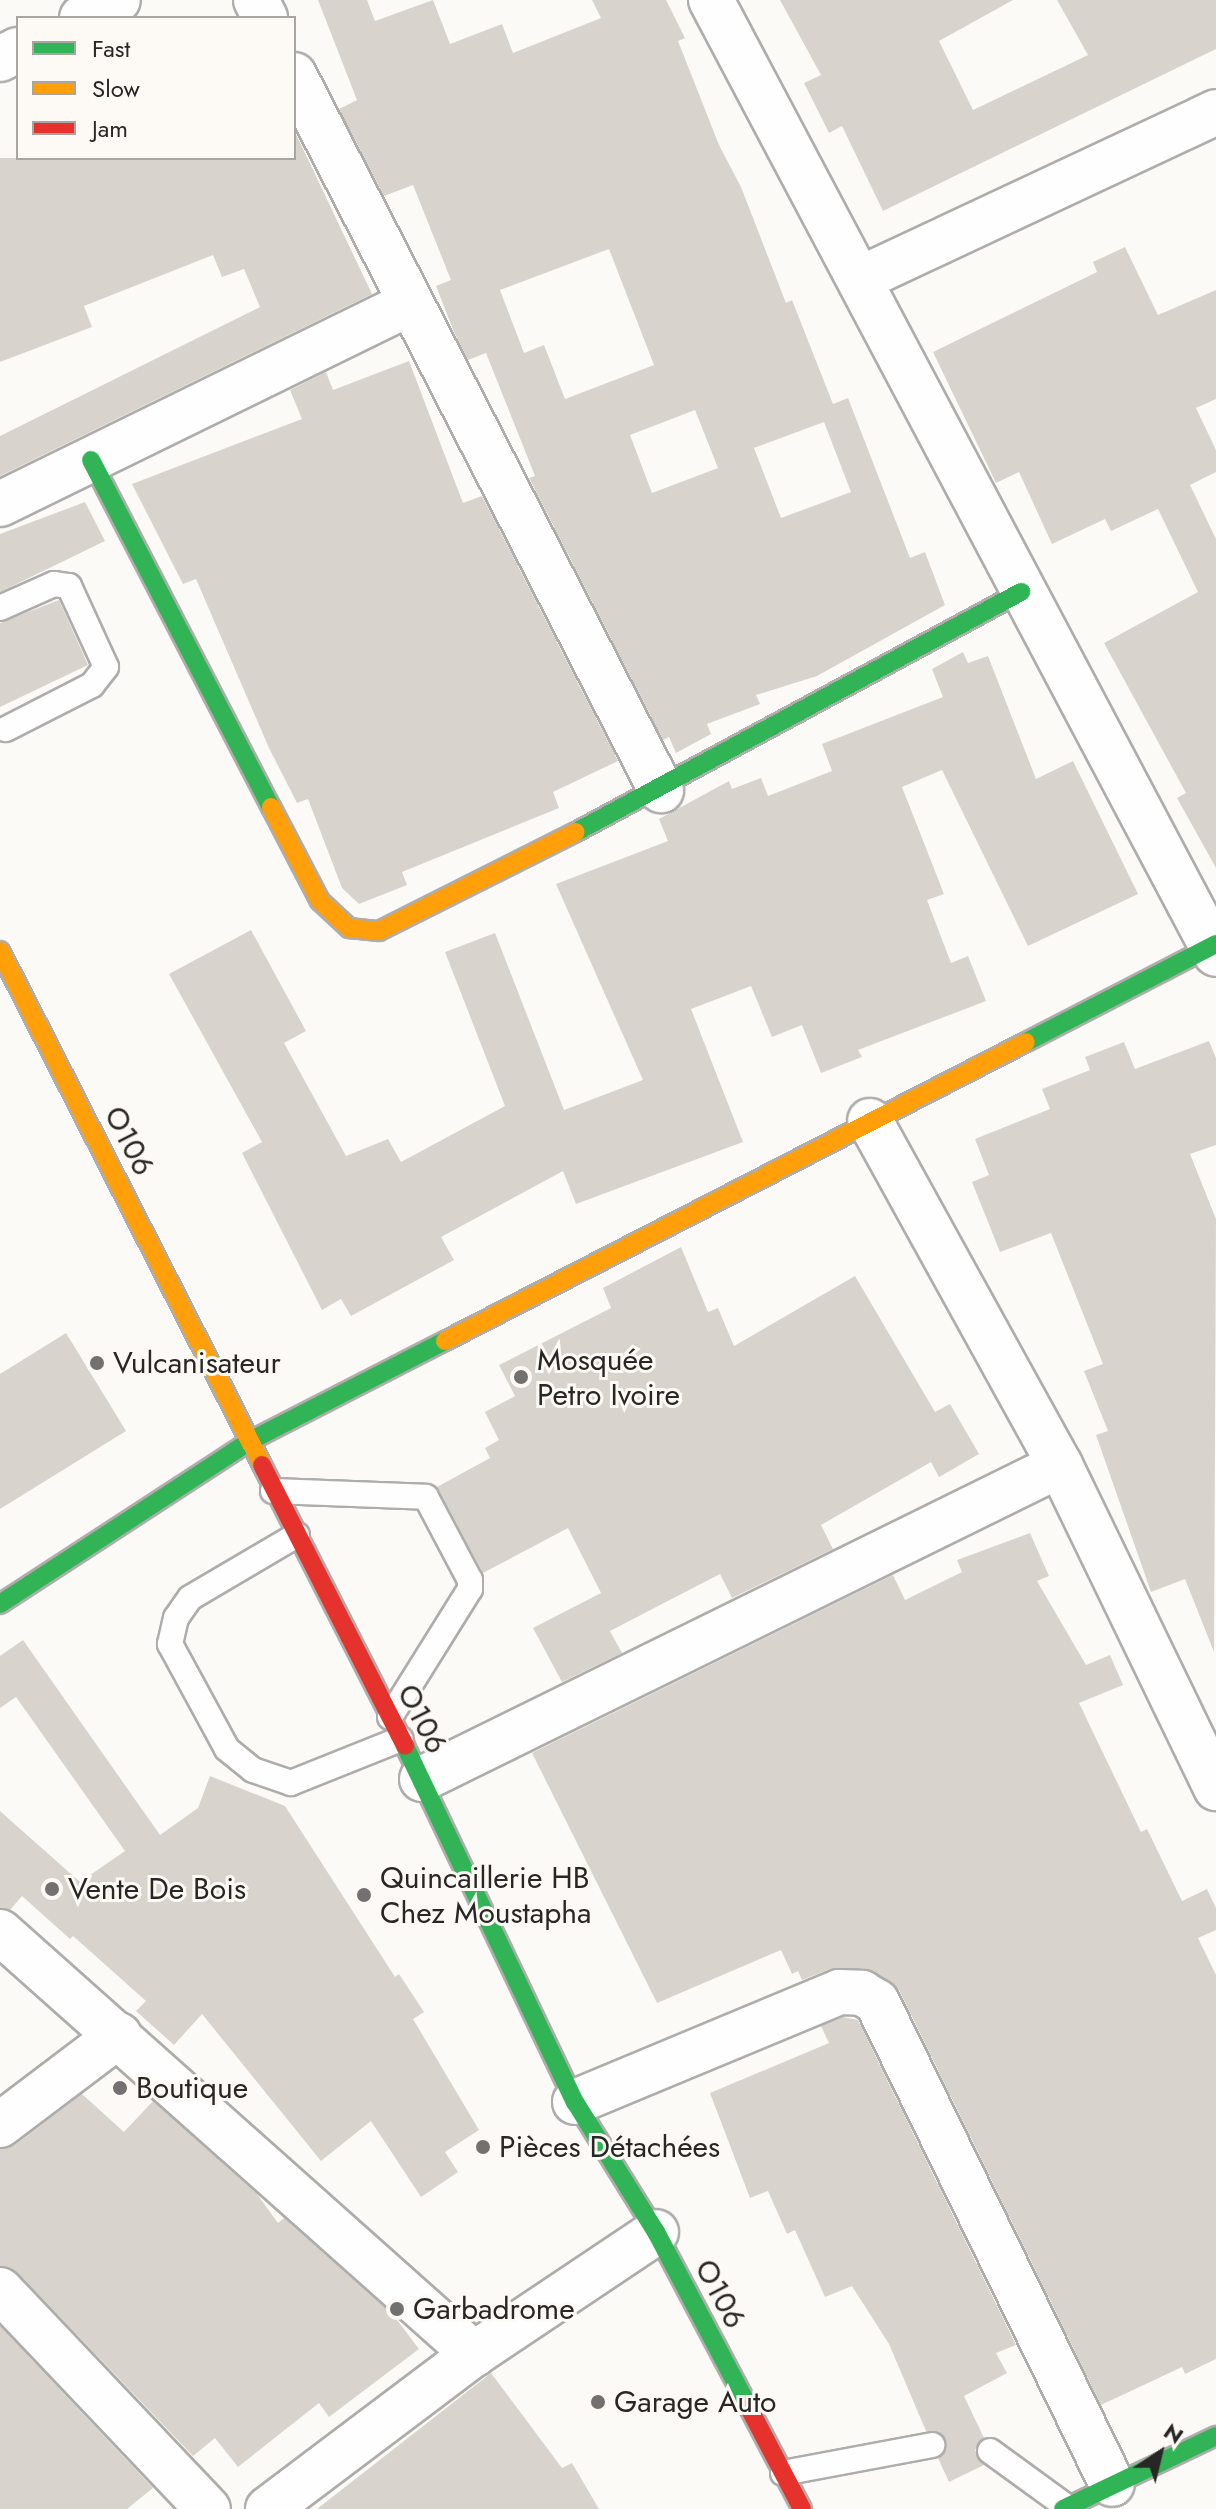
<!DOCTYPE html>
<html>
<head>
<meta charset="utf-8">
<style>
	body { margin:0 }
	#map { position:relative; width:1216px; height:2509px; overflow:hidden; background:#fcfaf7; font-family:Jost,sans-serif }
	div>[style] { position:absolute }
	.building>* { inset:0; background:#d8d4cd }
	.roads { filter:drop-shadow(2px 0 #aeadab) drop-shadow(-2px 0 #aeadab) drop-shadow(0 2px #aeadab) drop-shadow(0 -2px #aeadab) }
	.lane>* { height:24px; margin:-12px; padding:0 12px; transform-origin:12px; border-radius:12px; background:#fffefe }
	.street>* { height:44px; margin:-22px; padding:0 22px; transform-origin:22px; border-radius:22px; background:#fffefe }
	.fast>* { height:18px; margin:-9px; padding:0 9px; transform-origin:9px; border-radius:9px; background:#30b455 }
	.slow>* { height:18px; margin:-9px; padding:0 9px; transform-origin:9px; border-radius:9px; background:#ff9f0a }
	.jam>* { height:18px; margin:-9px; padding:0 9px; transform-origin:9px; border-radius:9px; background:#e5322d }
	.dots>* { width:22px; height:22px; translate:-50% -50%; box-sizing:border-box; border:4px solid #fdfaf6; border-radius:50% }
	span { translate:-50% -50%; white-space:nowrap; text-align:center; line-height:1.15; -webkit-text-stroke:6px #fdfaf6; paint-order:stroke }
	.street-label { font-size:30px; color:#282726 }
	.poi-label { font-size:30px; color:#282726 }
	.left { translate:0 -50%; text-align:left }
	.legend { position:absolute; left:16px; top:16px; width:280px; height:144px; box-sizing:border-box; background:#fdfaf6; border:2px solid #a8a6a3; margin:0; padding:10px 14px; list-style:none; font-size:24px; color:#282726 }
	.legend li { display:flex; align-items:center; gap:16px; height:40px }
	.legend b { width:40px; border:2px solid #a8a6a3 }
	.north { position:absolute; left:1120px; top:2413px; width:80px; height:80px; -webkit-text-stroke:6px #fdfaf6; paint-order:stroke; rotate:35deg; font-size:22px; font-weight:700; line-height:32px; text-align:center; color:#282726 }
	.north::after { content:''; display:block; margin:auto; width:28px; height:36px; background:#282726; clip-path:polygon(50% 0,100% 100%,50% 72%,0 100%) }
</style>
</head>
<body>
<div id="map">
	<div class="building">
		<i style="clip-path:polygon(evenodd,318px 0,367px 0,375px 21px,433px 0,450px 44px,502px 24px,513px 53px,601px 18px,592px 0,666px 0,685px 38px,678px 41px,719px 145px,741px 187px,786px 303px,792px 300px,833px 404px,848px 398px,910px 558px,925px 552px,945px 605px,817px 676px,756px 695px,760px 704px,707px 724px,711px 734px,676px 753px,669px 737px,663px 740px,529px 478px,535px 476px,486px 353px,468px 360px,454px 332px,436px 286px,451px 280px,413px 185px,384px 196px,339px 109px,357px 100px,318px 0,609px 249px,654px 365px,565px 399px,544px 345px,524px 353px,500px 290px,609px 249px,318px 0,695px 410px,718px 468px,652px 493px,630px 435px,695px 410px,318px 0,824px 422px,851px 492px,781px 518px,754px 448px,824px 422px)"></i>
		<i style="clip-path:polygon(780px 0,1013px 0,939px 41px,973px 110px,1088px 55px,1057px 0,1216px 0,1216px 49px,883px 211px,842px 126px,829px 133px,804px 83px,821px 75px)"></i>
		<i style="clip-path:polygon(294px 130px,372px 294px,0 476px,0 436px,260px 307px,244px 269px,222px 277px,213px 255px,84px 306px,92px 327px,0 362px,0 158px,294px 158px)"></i>
		<i style="clip-path:polygon(1125px 247px,1158px 315px,1216px 290px,1216px 399px,1196px 408px,1216px 450px,1216px 472px,1190px 485px,1216px 539px,1216px 868px,1177px 798px,1186px 793px,1104px 643px,1198px 592px,1158px 509px,1111px 531px,1105px 519px,1052px 544px,1019px 472px,996px 483px,933px 352px,1097px 272px,1093px 262px)"></i>
		<i style="clip-path:polygon(409px 361px,463px 503px,482px 496px,618px 761px,553px 792px,559px 808px,402px 872px,407px 885px,359px 904px,342px 888px,308px 799px,297px 803px,269px 748px,196px 579px,183px 584px,132px 484px,302px 419px,290px 390px,326px 372px,333px 390px)"></i>
		<i style="clip-path:polygon(85px 502px,105px 541px,0 592px,0 534px)"></i>
		<i style="clip-path:polygon(59px 600px,88px 665px,0 707px,0 623px)"></i>
		<i style="clip-path:polygon(963px 652px,968px 663px,988px 656px,1036px 779px,1073px 761px,1138px 894px,1028px 946px,942px 770px,902px 787px,944px 894px,927px 900px,951px 963px,968px 956px,986px 1001px,858px 1050px,862px 1057px,821px 1073px,802px 1025px,772px 1037px,751px 986px,691px 1009px,743px 1142px,576px 1204px,563px 1171px,441px 1237px,454px 1260px,351px 1316px,341px 1299px,322px 1310px,242px 1153px,262px 1142px,169px 974px,251px 930px,306px 1031px,284px 1043px,346px 1156px,388px 1139px,401px 1162px,505px 1106px,445px 952px,495px 933px,564px 1110px,643px 1080px,556px 884px,668px 841px,659px 819px,729px 781px,732px 789px,761px 778px,768px 796px,832px 771px,822px 744px,943px 697px,932px 669px)"></i>
		<i style="clip-path:polygon(1209px 1041px,1216px 1058px,1216px 1145px,1190px 1154px,1216px 1219px,1214px 1652px,1185px 1579px,1151px 1592px,1096px 1435px,1108px 1431px,1084px 1371px,1103px 1364px,1051px 1233px,1000px 1252px,972px 1182px,989px 1175px,975px 1139px,1050px 1109px,1042px 1089px,1090px 1070px,1085px 1057px,1124px 1042px,1135px 1069px)"></i>
		<i style="clip-path:polygon(681px 1247px,708px 1312px,718px 1308px,734px 1346px,855px 1276px,935px 1412px,950px 1404px,979px 1454px,939px 1477px,931px 1462px,821px 1525px,833px 1549px,732px 1598px,720px 1574px,610px 1631px,622px 1653px,562px 1682px,533px 1628px,601px 1593px,568px 1528px,483px 1573px,437px 1487px,490px 1458px,485px 1448px,499px 1440px,485px 1412px,515px 1396px,499px 1365px,611px 1308px,603px 1288px)"></i>
		<i style="clip-path:polygon(66px 1333px,126px 1431px,0 1509px,0 1374px)"></i>
		<i style="clip-path:polygon(1030px 1533px,1049px 1576px,1037px 1581px,1086px 1665px,1110px 1655px,1123px 1685px,1079px 1703px,1141px 1832px,1147px 1829px,1182px 1901px,1207px 1889px,1216px 1908px,1216px 1930px,1198px 1938px,1216px 1975px,1216px 2359px,1185px 2374px,1182px 2367px,1101px 2405px,899px 1990px,863px 1968px,830px 1969px,802px 1980px,798px 1971px,792px 1974px,781px 1950px,657px 2003px,532px 1753px,893px 1575px,905px 1600px,962px 1572px,957px 1560px)"></i>
		<i style="clip-path:polygon(23px 1640px,160px 1835px,198px 1808px,210px 1776px,285px 1806px,395px 1977px,399px 1974px,424px 2012px,413px 2019px,479px 2130px,445px 2152px,458px 2172px,421px 2197px,371px 2121px,321px 2161px,202px 2014px,174px 2045px,136px 2011px,146px 2001px,73px 1936px,70px 1939px,22px 1896px,10px 1910px,0 1908px,0 1811px,80px 1882px,125px 1851px,16px 1697px,0 1708px,0 1656px)"></i>
		<i style="clip-path:polygon(843px 2017px,858px 2020px,1016px 2345px,996px 2353px,1007px 2373px,964px 2396px,984px 2438px,975px 2450px,984px 2465px,949px 2482px,938px 2458px,946px 2449px,944px 2436px,926px 2431px,889px 2344px,852px 2286px,825px 2297px,795px 2230px,787px 2234px,768px 2191px,750px 2198px,710px 2093px,829px 2043px,821px 2026px)"></i>
		<i style="clip-path:polygon(82px 2094px,124px 2132px,153px 2101px,257px 2194px,278px 2223px,284px 2218px,394px 2316px,419px 2349px,329px 2417px,319px 2403px,238px 2467px,215px 2438px,193px 2456px,18px 2273px,0 2266px,0 2149px,15px 2145px)"></i>
		<i style="clip-path:polygon(0 2326px,153px 2488px,127px 2509px,0 2509px)"></i>
		<i style="clip-path:polygon(491px 2373px,562px 2468px,572px 2463px,599px 2509px,317px 2509px)"></i>
	</div>
	<div class="roads">
		<div class="lane">
			<i style="left:0;top:608px;width:59px;rotate:-24deg"></i>
			<i style="left:54px;top:584px;width:15px;rotate:8deg"></i>
			<i style="left:69px;top:586px;width:89px;rotate:65.4deg"></i>
			<i style="left:106px;top:667px;width:23px;rotate:128deg"></i>
			<i style="left:92px;top:685px;width:97px;rotate:152.9deg"></i>
			<i style="left:273px;top:1491px;width:153px;rotate:2.2deg"></i>
			<i style="left:426px;top:1497px;width:94px;rotate:62.1deg"></i>
			<i style="left:470px;top:1580px;width:9px;rotate:90deg"></i>
			<i style="left:470px;top:1589px;width:151px;rotate:122deg"></i>
			<i style="left:297px;top:1535px;width:124px;rotate:149.5deg"></i>
			<i style="left:190px;top:1598px;width:24px;rotate:125deg"></i>
			<i style="left:176px;top:1618px;width:27px;rotate:103deg"></i>
			<i style="left:170px;top:1644px;width:119px;rotate:61.5deg"></i>
			<i style="left:227px;top:1749px;width:33px;rotate:39deg"></i>
			<i style="left:253px;top:1770px;width:40px;rotate:18.9deg"></i>
			<i style="left:291px;top:1783px;width:118px;rotate:-21.8deg"></i>
			<i style="left:990px;top:2451px;width:95px;rotate:36deg"></i>
			<i style="left:783px;top:2473px;width:152px;rotate:-10.6deg"></i>
		</div>
		<div class="street">
			<i style="left:256px;top:0;width:20px;rotate:63deg"></i>
			<i style="left:711px;top:0;width:1079px;rotate:62.11deg"></i>
			<i style="left:82px;top:18px;width:40px;rotate:-26.6deg"></i>
			<i style="left:0;top:59px;width:20px;rotate:-27deg"></i>
			<i style="left:294px;top:75px;width:804px;rotate:62.83deg"></i>
			<i style="left:860px;top:279px;width:393px;rotate:-25.1deg"></i>
			<i style="left:0;top:504px;width:455px;rotate:-26.1deg"></i>
			<i style="left:870px;top:1121px;width:393px;rotate:61.1deg"></i>
			<i style="left:1060px;top:1465px;width:359px;rotate:64.2deg"></i>
			<i style="left:422px;top:1779px;width:711px;rotate:-26.2deg"></i>
			<i style="left:0;top:1932px;width:635px;rotate:41.68deg"></i>
			<i style="left:575px;top:2102px;width:286px;rotate:-22.6deg"></i>
			<i style="left:839px;top:1992px;width:23px;rotate:2deg"></i>
			<i style="left:862px;top:1993px;width:17px;rotate:31deg"></i>
			<i style="left:877px;top:2002px;width:536px;rotate:64.01deg"></i>
			<i style="left:0;top:2125px;width:149px;rotate:-37.1deg"></i>
			<i style="left:0;top:2290px;width:302px;rotate:46.5deg"></i>
			<i style="left:268px;top:2509px;width:258px;rotate:-37deg"></i>
			<i style="left:474px;top:2354px;width:219px;rotate:-33.8deg"></i>
		</div>
		<div class="fast">
			<i style="left:91px;top:460px;width:391px;rotate:62.6deg"></i>
			<i style="left:576px;top:832px;width:506px;rotate:-28.34deg"></i>
			<i style="left:1026px;top:1042px;width:214px;rotate:-27.3deg"></i>
			<i style="left:0;top:1604px;width:301px;rotate:-33.1deg"></i>
			<i style="left:252px;top:1440px;width:217px;rotate:-27.2deg"></i>
			<i style="left:405px;top:1746px;width:395px;rotate:64.5deg"></i>
			<i style="left:575px;top:2102px;width:153px;rotate:58.1deg"></i>
			<i style="left:656px;top:2232px;width:199px;rotate:62.1deg"></i>
			<i style="left:1063px;top:2509px;width:170px;rotate:-25.5deg"></i>
		</div>
		<div class="slow">
			<i style="left:271px;top:807px;width:106px;rotate:62.5deg"></i>
			<i style="left:320px;top:901px;width:40px;rotate:43deg"></i>
			<i style="left:349px;top:928px;width:30px;rotate:6deg"></i>
			<i style="left:379px;top:931px;width:220px;rotate:-26.7deg"></i>
			<i style="left:0;top:951px;width:577px;rotate:62.99deg"></i>
			<i style="left:445px;top:1341px;width:653px;rotate:-27.23deg"></i>
		</div>
		<div class="jam">
			<i style="left:262px;top:1465px;width:315px;rotate:63deg"></i>
			<i style="left:749px;top:2408px;width:114px;rotate:62.3deg"></i>
		</div>
	</div>
	<div class="dots">
		<i style="left:97px;top:1363px;background:#72716f"></i>
		<i style="left:521px;top:1377px;background:#72716f"></i>
		<i style="left:52px;top:1889px;background:#72716f"></i>
		<i style="left:364px;top:1895px;background:#72716f"></i>
		<i style="left:120px;top:2088px;background:#72716f"></i>
		<i style="left:483px;top:2147px;background:#72716f"></i>
		<i style="left:397px;top:2309px;background:#72716f"></i>
		<i style="left:598px;top:2402px;background:#72716f"></i>
	</div>
	<div class="street-label">
		<span style="left:129px;top:1141px;rotate:63deg">O106</span>
		<span style="left:422px;top:1719px;rotate:63deg">O106</span>
		<span style="left:720px;top:2294px;rotate:62deg">O106</span>
	</div>
	<div class="poi-label">
		<span class="left" style="left:537px;top:1377px">Mosquée<br>Petro Ivoire</span>
		<span class="left" style="left:113px;top:1363px">Vulcanisateur</span>
		<span class="left" style="left:380px;top:1895px">Quincaillerie HB<br>Chez Moustapha</span>
		<span class="left" style="left:68px;top:1889px">Vente De Bois</span>
		<span class="left" style="left:136px;top:2088px">Boutique</span>
		<span class="left" style="left:499px;top:2147px">Pièces Détachées</span>
		<span class="left" style="left:413px;top:2309px">Garbadrome</span>
		<span class="left" style="left:614px;top:2402px">Garage Auto</span>
	</div>
	<ul class="legend">
	<li><b style="height:10px;background:#30b455"></b>Fast</li>
	<li><b style="height:10px;background:#ff9f0a"></b>Slow</li>
	<li><b style="height:10px;background:#e5322d"></b>Jam</li>
	</ul>
	<div class="north">N</div>
</div>
</body>
</html>
